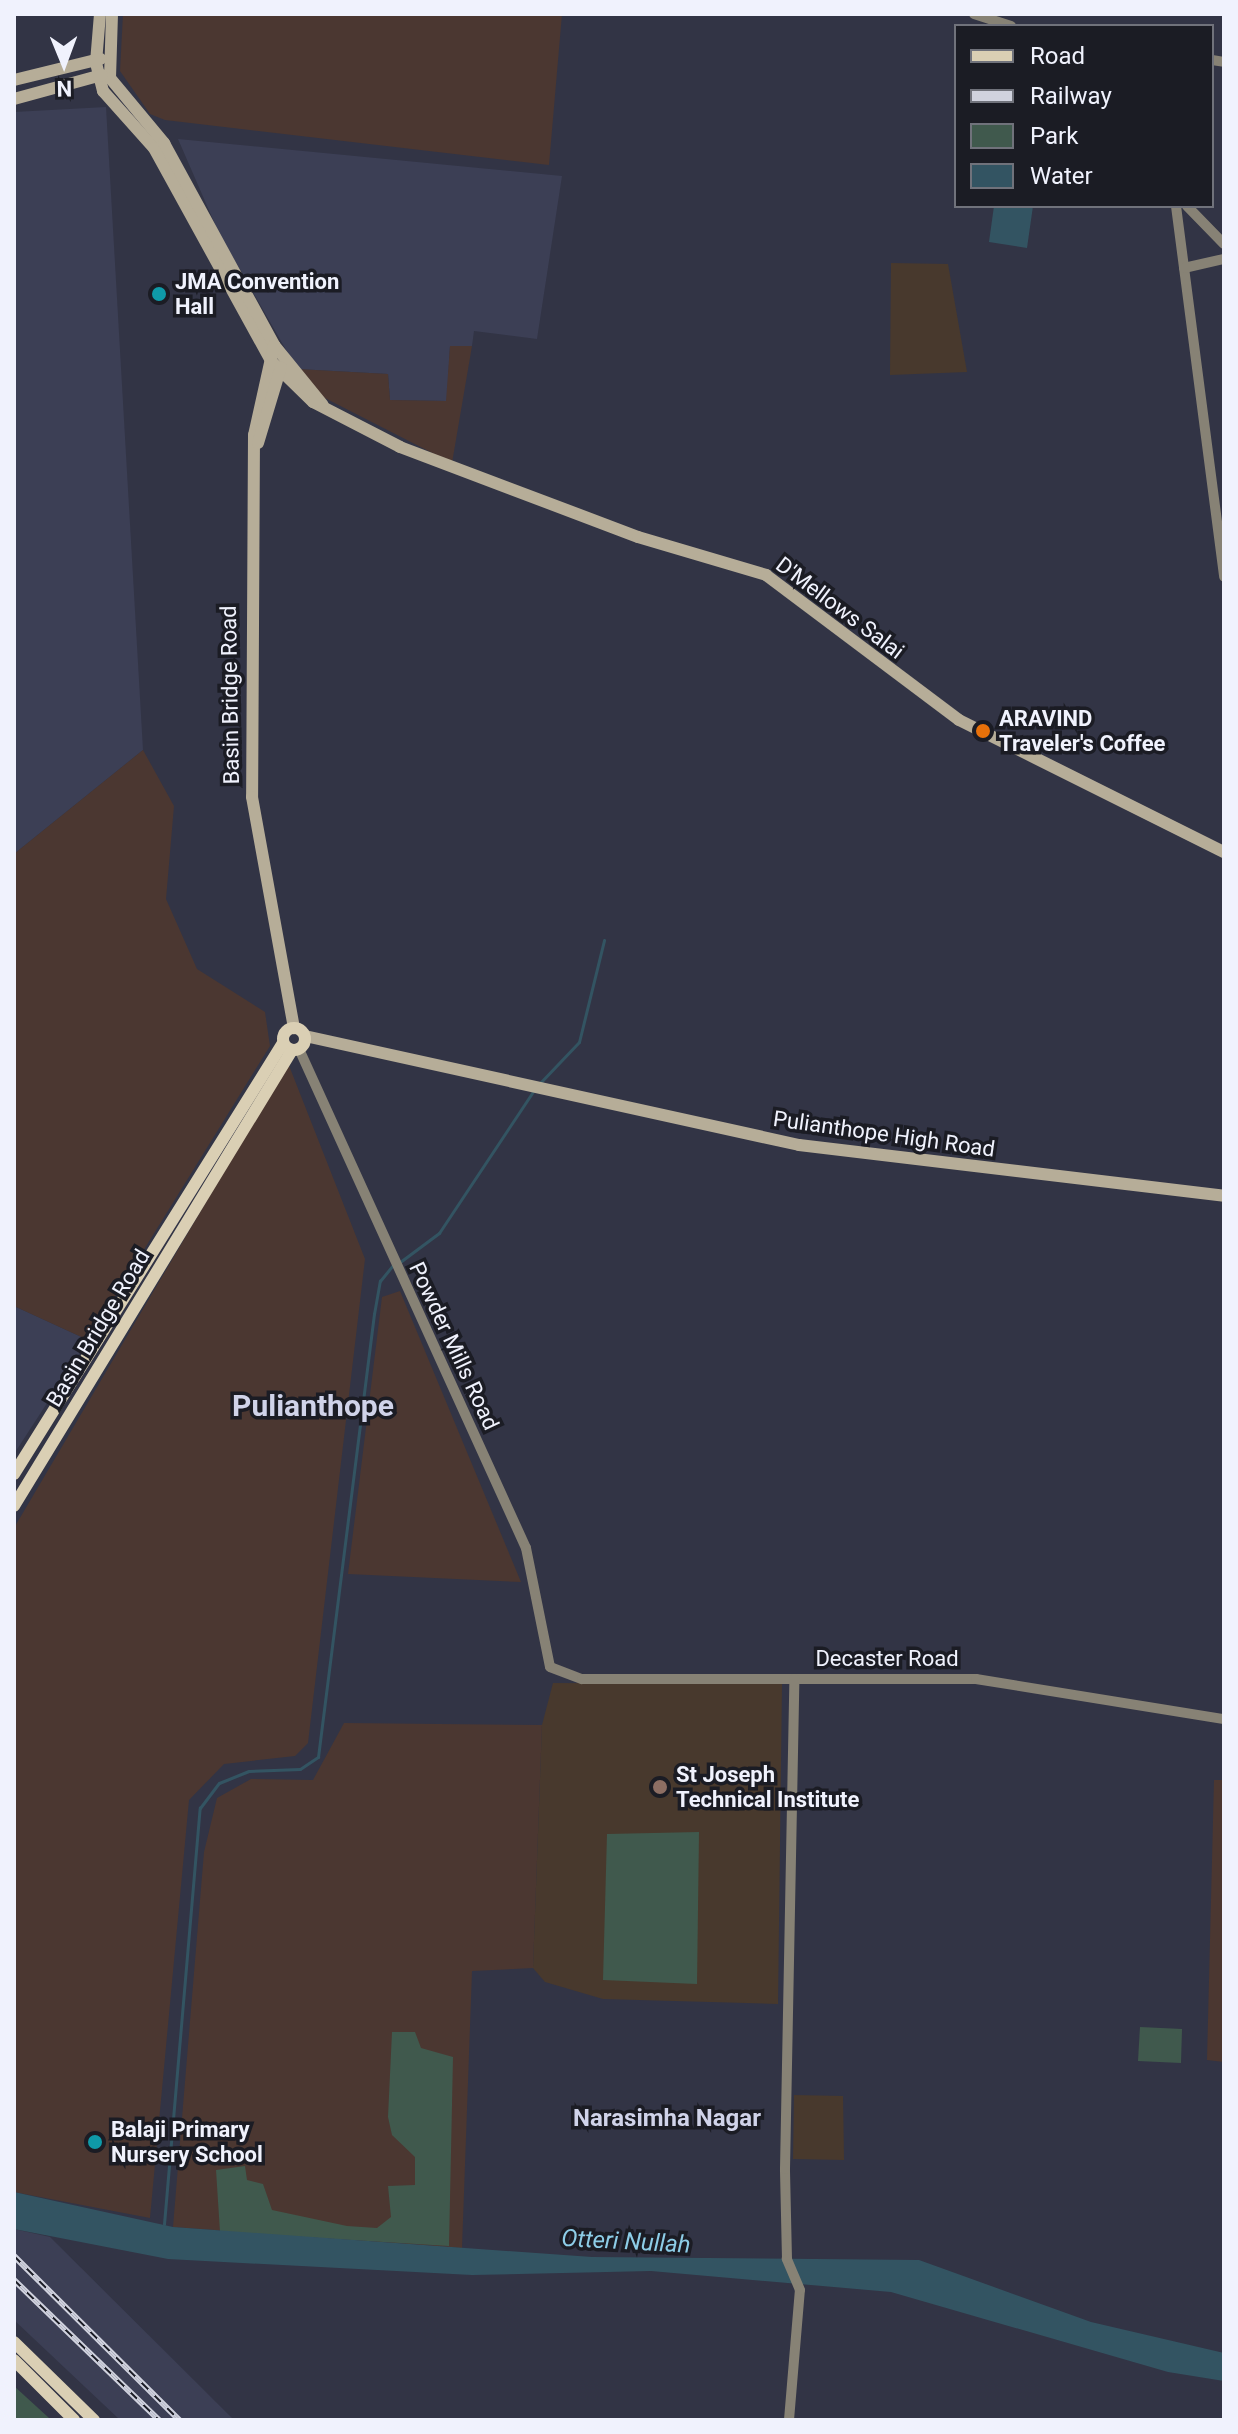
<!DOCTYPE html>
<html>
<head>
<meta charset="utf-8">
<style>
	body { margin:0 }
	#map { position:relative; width:1238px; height:2434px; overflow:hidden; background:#323445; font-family:Roboto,sans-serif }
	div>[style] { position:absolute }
	.built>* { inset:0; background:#3c3f55 }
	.industrial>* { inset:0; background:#4b3731 }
	.education>* { inset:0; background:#48392d }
	.green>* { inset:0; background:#40594d }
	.water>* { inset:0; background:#335462 }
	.stream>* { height:3px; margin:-1.5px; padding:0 1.5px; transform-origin:1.5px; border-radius:1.5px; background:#335462 }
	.tertiary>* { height:10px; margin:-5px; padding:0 5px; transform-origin:5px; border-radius:5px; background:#878275 }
	.secondary>* { height:12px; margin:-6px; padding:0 6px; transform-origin:6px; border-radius:6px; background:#b6ad98 }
	.primary>* { height:12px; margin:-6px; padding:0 6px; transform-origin:6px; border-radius:6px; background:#dacfb4 }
	.primary>.ring { margin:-6px; padding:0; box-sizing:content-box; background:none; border:12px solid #dacfb4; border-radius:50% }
	.rail>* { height:6px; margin-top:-3px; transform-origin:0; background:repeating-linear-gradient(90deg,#1b1c24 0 9px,#d0d2de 0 18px); box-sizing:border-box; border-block:2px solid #d0d2de }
	.dots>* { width:22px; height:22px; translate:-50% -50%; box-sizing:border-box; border:4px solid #1b1c24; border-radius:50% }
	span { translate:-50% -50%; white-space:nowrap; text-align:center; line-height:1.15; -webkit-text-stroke:7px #1b1c24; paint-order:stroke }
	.poi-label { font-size:22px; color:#f0f2fd; font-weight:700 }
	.left { translate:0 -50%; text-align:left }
	.street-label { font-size:22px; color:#f0f2fd }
	.neighbourhood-label { font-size:24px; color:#d0d3e9; font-weight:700 }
	.water-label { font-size:24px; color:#8dcde7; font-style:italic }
	.district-label { font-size:30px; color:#d0d3e9; font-weight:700 }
	.frame { position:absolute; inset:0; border:16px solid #f0f2fd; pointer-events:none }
	.legend { position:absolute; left:954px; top:24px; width:260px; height:184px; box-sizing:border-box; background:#1b1c24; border:2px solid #70727b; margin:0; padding:10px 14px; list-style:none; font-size:24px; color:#f0f2fd }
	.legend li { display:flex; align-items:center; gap:16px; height:40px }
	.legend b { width:40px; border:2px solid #70727b }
	.north { position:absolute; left:24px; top:24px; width:80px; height:80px; -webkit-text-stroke:6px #1b1c24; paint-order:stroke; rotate:179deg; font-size:22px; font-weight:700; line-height:32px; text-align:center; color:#f0f2fd }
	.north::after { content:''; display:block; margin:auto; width:28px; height:36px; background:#f0f2fd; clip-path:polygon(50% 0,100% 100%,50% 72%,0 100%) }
</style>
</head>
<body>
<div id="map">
	<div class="built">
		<i style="clip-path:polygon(106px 107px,143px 750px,14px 854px,14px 112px)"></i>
		<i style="clip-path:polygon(178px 139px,562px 176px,537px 339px,474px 331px,472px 346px,450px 346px,447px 401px,390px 400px,388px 374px,297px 369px,218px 231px)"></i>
		<i style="clip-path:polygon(14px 1306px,88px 1340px,14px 1454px)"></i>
		<i style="clip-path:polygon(14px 2229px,50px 2237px,234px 2420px,120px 2420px,14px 2320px)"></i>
	</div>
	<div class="industrial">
		<i style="clip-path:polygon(123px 14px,562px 14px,549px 165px,165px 120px,150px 114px,120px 71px)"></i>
		<i style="clip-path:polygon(450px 346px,472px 346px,452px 463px,317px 394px,297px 369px,388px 374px,390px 400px,446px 401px)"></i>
		<i style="clip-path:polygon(143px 750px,174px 806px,166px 899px,197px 969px,265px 1012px,270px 1046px,88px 1340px,14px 1306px,14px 854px)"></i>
		<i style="clip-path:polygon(288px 1063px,365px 1259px,308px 1743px,295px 1756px,224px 1764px,189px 1800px,150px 2218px,14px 2192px,14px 1528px)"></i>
		<i style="clip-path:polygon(400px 1291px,521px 1582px,348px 1574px,382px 1297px)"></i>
		<i style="clip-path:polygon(344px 1723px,542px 1725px,533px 1968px,472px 1971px,462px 2248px,173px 2227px,204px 1852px,217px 1798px,251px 1779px,313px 1780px)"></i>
		<i style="clip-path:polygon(1214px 1780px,1224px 1780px,1224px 2062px,1207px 2060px)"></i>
	</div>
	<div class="education">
		<i style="clip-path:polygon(891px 263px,948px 264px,967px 372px,890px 375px)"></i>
		<i style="clip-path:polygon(553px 1683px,782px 1684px,778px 2004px,603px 1999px,545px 1982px,533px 1968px,542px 1725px)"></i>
		<i style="clip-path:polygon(794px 2095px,843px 2096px,844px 2160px,793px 2159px)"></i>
	</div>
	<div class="green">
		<i style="clip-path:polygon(699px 1832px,697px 1984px,603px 1980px,607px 1834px)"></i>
		<i style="clip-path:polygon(1140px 2027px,1182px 2029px,1181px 2063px,1138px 2061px)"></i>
		<i style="clip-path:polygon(392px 2032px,415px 2032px,421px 2048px,453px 2057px,449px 2246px,220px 2232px,216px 2170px,245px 2166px,247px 2180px,263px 2184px,272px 2210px,347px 2226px,377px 2228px,391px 2217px,388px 2186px,415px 2185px,415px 2157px,392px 2135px,388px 2117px)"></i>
		<i style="clip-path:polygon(14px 2386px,49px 2418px,50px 2420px,14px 2420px)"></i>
	</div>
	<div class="water">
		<i style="clip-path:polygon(994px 206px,1033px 206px,1027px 248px,989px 242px)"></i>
		<i style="clip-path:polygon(14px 2192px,173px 2227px,592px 2257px,919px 2260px,1091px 2322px,1224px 2353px,1224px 2381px,1168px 2372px,891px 2292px,651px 2271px,472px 2275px,168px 2259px,14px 2229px)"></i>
	</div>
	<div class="stream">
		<i style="left:539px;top:1084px;width:58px;rotate:-46.4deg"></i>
		<i style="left:579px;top:1042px;width:105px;rotate:-76.2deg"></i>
		<i style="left:400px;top:1262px;width:49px;rotate:-36.6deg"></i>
		<i style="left:439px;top:1233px;width:172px;rotate:-56.4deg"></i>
		<i style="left:164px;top:2224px;width:418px;rotate:-85.1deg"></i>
		<i style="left:200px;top:1808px;width:31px;rotate:-53deg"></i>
		<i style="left:219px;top:1783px;width:32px;rotate:-22deg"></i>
		<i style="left:249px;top:1771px;width:51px;rotate:-2.2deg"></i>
		<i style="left:300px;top:1769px;width:22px;rotate:-34deg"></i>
		<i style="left:318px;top:1757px;width:447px;rotate:-82.8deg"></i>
		<i style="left:374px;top:1314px;width:34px;rotate:-80deg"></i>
		<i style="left:380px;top:1281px;width:21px;rotate:-51deg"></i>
	</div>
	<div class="tertiary">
		<i style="left:974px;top:14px;width:39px;rotate:18deg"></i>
		<i style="left:1212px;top:60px;width:12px;rotate:9deg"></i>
		<i style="left:1176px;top:206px;width:374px;rotate:82.6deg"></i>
		<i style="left:1187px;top:206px;width:53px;rotate:45.8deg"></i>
		<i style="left:1184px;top:268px;width:41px;rotate:-12.7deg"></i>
		<i style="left:299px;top:1049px;width:548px;rotate:65.54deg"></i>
		<i style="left:526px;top:1548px;width:121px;rotate:78.6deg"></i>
		<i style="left:550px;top:1667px;width:34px;rotate:21deg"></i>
		<i style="left:582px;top:1679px;width:394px"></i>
		<i style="left:976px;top:1679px;width:251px;rotate:9.2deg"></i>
		<i style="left:789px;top:2420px;width:130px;rotate:-85.2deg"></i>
		<i style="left:800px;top:2290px;width:34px;rotate:-113deg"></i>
		<i style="left:787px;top:2259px;width:90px;rotate:-91.3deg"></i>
		<i style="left:785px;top:2169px;width:490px;rotate:-88.9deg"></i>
	</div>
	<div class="secondary">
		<i style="left:100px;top:14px;width:49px;rotate:94.7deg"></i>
		<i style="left:96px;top:63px;width:29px;rotate:76deg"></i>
		<i style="left:103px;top:91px;width:76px;rotate:48.2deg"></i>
		<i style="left:154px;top:148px;width:243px;rotate:61.2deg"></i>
		<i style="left:271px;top:361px;width:59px;rotate:44.3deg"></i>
		<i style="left:313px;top:402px;width:98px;rotate:27.3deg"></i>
		<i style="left:400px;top:447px;width:254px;rotate:20.7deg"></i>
		<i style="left:638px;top:537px;width:134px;rotate:16.5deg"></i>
		<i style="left:766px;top:575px;width:241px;rotate:36.9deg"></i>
		<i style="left:959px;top:720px;width:296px;rotate:26.5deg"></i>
		<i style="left:112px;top:14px;width:64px;rotate:91.8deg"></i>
		<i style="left:110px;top:78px;width:85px;rotate:50.3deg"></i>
		<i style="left:164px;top:143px;width:230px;rotate:61.4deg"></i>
		<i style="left:274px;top:345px;width:77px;rotate:50.8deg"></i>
		<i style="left:14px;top:80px;width:89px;rotate:-13.7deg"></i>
		<i style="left:14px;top:99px;width:91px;rotate:-15.3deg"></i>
		<i style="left:274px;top:345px;width:92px;rotate:102.5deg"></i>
		<i style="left:254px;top:435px;width:362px;rotate:90.3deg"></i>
		<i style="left:252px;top:797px;width:235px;rotate:79.7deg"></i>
		<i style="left:258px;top:443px;width:79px;rotate:-73.2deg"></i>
		<i style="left:305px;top:1036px;width:506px;rotate:12.44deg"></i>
		<i style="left:799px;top:1145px;width:428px;rotate:6.8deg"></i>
	</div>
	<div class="primary">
		<i class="ring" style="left:283px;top:1028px;width:10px;height:10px"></i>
		<i style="left:14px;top:1474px;width:508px;rotate:-58.03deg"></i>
		<i style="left:14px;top:1506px;width:534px;rotate:-58.63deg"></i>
		<i style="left:14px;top:2342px;width:112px;rotate:44.3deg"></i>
		<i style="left:14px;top:2360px;width:85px;rotate:45deg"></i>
	</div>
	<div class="rail">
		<i style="left:14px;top:2256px;width:233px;rotate:44.8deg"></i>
		<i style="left:14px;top:2280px;width:202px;rotate:44deg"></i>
	</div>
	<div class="dots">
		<i style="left:159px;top:294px;background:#0f9aa8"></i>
		<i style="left:983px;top:731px;background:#e8710a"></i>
		<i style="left:660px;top:1787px;background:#8d6e63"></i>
		<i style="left:95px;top:2142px;background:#0f9aa8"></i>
	</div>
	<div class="poi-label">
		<span class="left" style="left:175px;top:294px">JMA Convention<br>Hall</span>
		<span class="left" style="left:999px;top:731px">ARAVIND<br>Traveler's Coffee</span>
		<span class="left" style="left:676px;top:1787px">St Joseph<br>Technical Institute</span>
		<span class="left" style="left:111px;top:2142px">Balaji Primary<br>Nursery School</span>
	</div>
	<div class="street-label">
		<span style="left:840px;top:608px;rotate:37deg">D'Mellows Salai</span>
		<span style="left:230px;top:695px;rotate:-91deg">Basin Bridge Road</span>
		<span style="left:884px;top:1134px;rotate:8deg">Pulianthope High Road</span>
		<span style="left:98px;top:1328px;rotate:-59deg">Basin Bridge Road</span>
		<span style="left:454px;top:1346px;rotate:65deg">Powder Mills Road</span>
		<span style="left:887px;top:1659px">Decaster Road</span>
	</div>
	<div class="neighbourhood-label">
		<span style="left:667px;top:2119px">Narasimha Nagar</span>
	</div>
	<div class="water-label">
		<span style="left:626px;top:2242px;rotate:3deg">Otteri Nullah</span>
	</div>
	<div class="district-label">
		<span style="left:313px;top:1406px">Pulianthope</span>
	</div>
	<div class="frame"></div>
	<ul class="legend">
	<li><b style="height:10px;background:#dacfb4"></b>Road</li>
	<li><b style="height:10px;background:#d0d2de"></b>Railway</li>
	<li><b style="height:22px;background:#40594d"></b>Park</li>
	<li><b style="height:22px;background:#335462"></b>Water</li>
	</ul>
	<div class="north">N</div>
</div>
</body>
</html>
